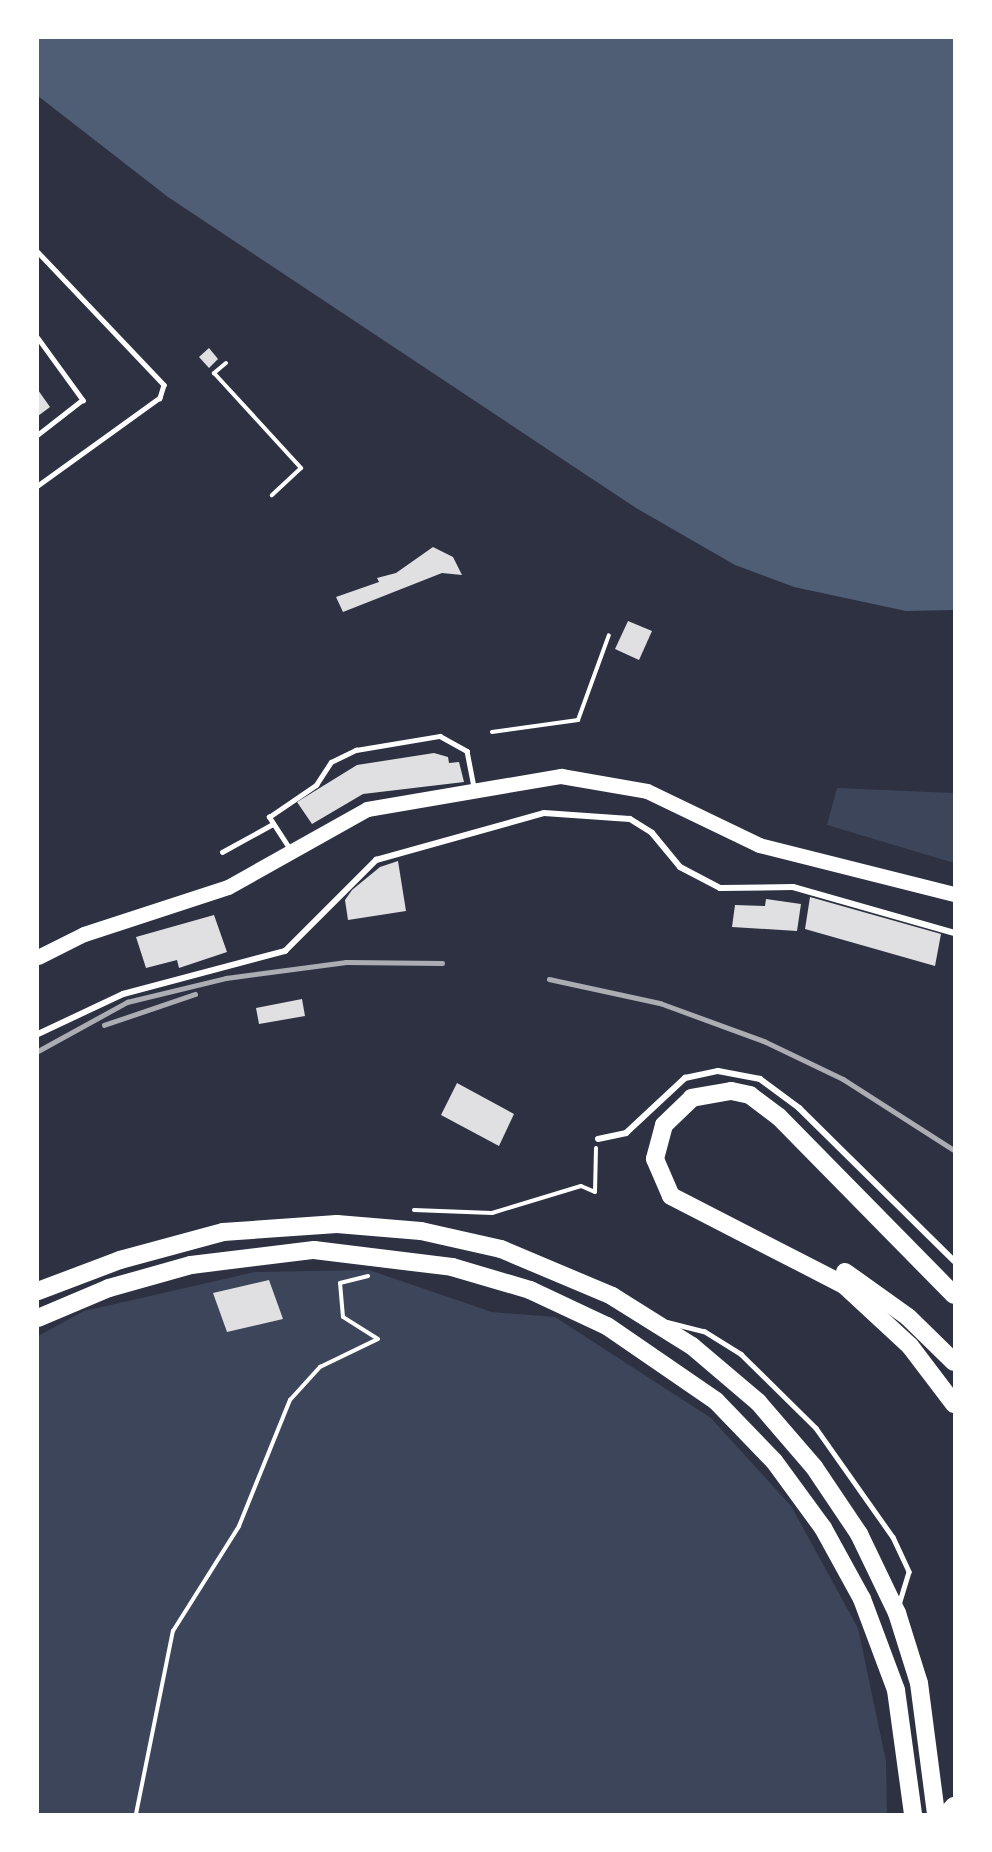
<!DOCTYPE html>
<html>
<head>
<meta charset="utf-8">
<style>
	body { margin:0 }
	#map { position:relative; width:992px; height:1852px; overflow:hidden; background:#2d3142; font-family:Roboto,sans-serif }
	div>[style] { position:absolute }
	.green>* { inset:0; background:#3c4559 }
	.water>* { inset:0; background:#4f5d75 }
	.building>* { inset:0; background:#e0e0e3 }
	.path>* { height:4px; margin:-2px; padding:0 2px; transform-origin:2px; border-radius:2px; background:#fff }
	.service>* { height:4.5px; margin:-2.25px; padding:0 2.25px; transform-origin:2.25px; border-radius:2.25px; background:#fff }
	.minor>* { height:6px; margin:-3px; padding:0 3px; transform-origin:3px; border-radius:3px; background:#fff }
	.primary>* { height:15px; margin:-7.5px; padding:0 7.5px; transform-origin:7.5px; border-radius:7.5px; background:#fff }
	.motorway>* { height:18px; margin:-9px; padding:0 9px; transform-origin:9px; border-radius:9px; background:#fff }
	.rail>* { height:4.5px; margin:-2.25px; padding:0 2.25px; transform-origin:2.25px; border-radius:2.25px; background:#abadb3 }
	span { translate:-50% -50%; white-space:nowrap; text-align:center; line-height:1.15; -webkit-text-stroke:4.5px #fff; paint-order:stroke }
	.frame { position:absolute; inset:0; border:39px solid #fff; pointer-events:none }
</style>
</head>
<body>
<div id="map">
	<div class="green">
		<i style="clip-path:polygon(837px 788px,954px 793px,954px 863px,827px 825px)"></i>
		<i style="clip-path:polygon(369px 1270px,492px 1312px,555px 1317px,711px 1418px,791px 1506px,858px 1628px,886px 1761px,887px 1814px,38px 1814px,38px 1336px,84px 1311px,255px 1272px)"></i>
	</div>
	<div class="water">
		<i style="clip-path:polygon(38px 38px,954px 38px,954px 610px,906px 611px,794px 587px,735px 565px,636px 508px,168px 197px,38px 96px)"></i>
	</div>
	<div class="building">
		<i style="clip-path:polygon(209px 348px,218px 359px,209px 368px,199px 357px)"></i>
		<i style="clip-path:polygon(38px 390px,50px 407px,38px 416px)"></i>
		<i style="clip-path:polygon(433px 547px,453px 557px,462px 575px,442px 573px,343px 612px,336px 597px,379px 582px,377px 578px,396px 573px)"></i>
		<i style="clip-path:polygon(628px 621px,652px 631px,639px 660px,615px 649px)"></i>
		<i style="clip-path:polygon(434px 753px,448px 757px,449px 763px,459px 762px,464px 782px,363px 794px,312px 824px,297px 802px,357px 765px)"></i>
		<i style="clip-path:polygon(398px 861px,406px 911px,348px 920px,345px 900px,352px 890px,380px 867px)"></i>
		<i style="clip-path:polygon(810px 897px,941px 934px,935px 966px,805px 929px)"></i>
		<i style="clip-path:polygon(766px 899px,801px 904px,797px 931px,732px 927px,735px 905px,765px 906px)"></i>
		<i style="clip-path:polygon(214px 915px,227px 952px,179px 968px,177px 960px,146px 968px,136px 937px)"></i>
		<i style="clip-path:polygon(302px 999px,305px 1016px,259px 1024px,256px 1008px)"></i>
		<i style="clip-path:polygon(457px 1083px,514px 1114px,499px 1146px,441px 1115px)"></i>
		<i style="clip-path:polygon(269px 1280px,283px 1319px,227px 1332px,213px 1293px)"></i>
	</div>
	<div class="path">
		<i style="left:226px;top:363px;width:16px;rotate:140deg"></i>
		<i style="left:214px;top:373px;width:129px;rotate:47.5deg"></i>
		<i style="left:301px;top:468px;width:40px;rotate:137deg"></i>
		<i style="left:492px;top:732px;width:87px;rotate:-7.9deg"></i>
		<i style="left:578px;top:720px;width:90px;rotate:-70deg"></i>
		<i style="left:414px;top:1210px;width:78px;rotate:2.2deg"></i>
		<i style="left:492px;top:1213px;width:93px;rotate:-16.9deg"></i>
		<i style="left:581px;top:1186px;width:15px;rotate:23deg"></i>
		<i style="left:595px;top:1192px;width:44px;rotate:-88.7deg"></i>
		<i style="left:136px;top:1814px;width:187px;rotate:-78.6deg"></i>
		<i style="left:173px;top:1631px;width:124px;rotate:-57.8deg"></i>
		<i style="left:239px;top:1526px;width:136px;rotate:-68deg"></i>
		<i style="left:290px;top:1400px;width:45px;rotate:-47.7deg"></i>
		<i style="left:320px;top:1367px;width:64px;rotate:-25.8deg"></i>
		<i style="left:378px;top:1339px;width:41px;rotate:-147.8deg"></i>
		<i style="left:343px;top:1317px;width:34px;rotate:-95deg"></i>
		<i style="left:340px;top:1283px;width:29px;rotate:-14deg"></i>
	</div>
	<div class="service">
		<i style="left:38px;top:252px;width:183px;rotate:46.5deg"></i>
		<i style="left:164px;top:385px;width:14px;rotate:107deg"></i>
		<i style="left:160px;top:398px;width:150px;rotate:144.2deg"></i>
		<i style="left:38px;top:338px;width:77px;rotate:54deg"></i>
		<i style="left:83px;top:400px;width:57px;rotate:142.1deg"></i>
		<i style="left:289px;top:848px;width:37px;rotate:-123deg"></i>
		<i style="left:269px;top:817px;width:57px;rotate:-34.2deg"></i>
		<i style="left:316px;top:785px;width:27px;rotate:-57deg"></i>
		<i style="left:331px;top:762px;width:28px;rotate:-26deg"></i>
		<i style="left:356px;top:750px;width:85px;rotate:-9.5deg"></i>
		<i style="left:440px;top:736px;width:31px;rotate:29deg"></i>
		<i style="left:467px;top:751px;width:38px;rotate:79deg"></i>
		<i style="left:222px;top:852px;width:58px;rotate:-28.8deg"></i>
		<i style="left:667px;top:1322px;width:38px;rotate:14deg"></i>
		<i style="left:704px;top:1331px;width:44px;rotate:31.9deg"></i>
		<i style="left:741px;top:1354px;width:105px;rotate:44.6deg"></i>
		<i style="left:816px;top:1428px;width:133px;rotate:54.8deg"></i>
		<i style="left:893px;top:1537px;width:38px;rotate:65deg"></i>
		<i style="left:909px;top:1572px;width:34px;rotate:107deg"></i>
	</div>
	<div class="minor">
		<i style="left:38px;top:1034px;width:94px;rotate:-25.2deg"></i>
		<i style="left:123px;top:994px;width:168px;rotate:-14.9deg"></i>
		<i style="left:285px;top:951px;width:129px;rotate:-45deg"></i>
		<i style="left:376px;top:860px;width:174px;rotate:-15.6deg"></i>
		<i style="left:544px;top:813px;width:86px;rotate:4deg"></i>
		<i style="left:630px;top:819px;width:26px;rotate:32deg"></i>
		<i style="left:652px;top:833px;width:44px;rotate:50.5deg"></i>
		<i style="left:680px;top:867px;width:45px;rotate:27.7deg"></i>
		<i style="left:720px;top:888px;width:73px;rotate:-0.8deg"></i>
		<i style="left:793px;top:887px;width:167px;rotate:15.9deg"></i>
		<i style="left:598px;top:1139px;width:29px;rotate:-12deg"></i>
		<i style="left:626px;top:1133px;width:81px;rotate:-43deg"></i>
		<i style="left:685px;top:1078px;width:34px;rotate:-12deg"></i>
		<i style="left:718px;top:1071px;width:43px;rotate:10.8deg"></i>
		<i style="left:760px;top:1079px;width:49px;rotate:36.6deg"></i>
		<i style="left:799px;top:1108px;width:218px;rotate:44.6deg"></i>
	</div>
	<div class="primary">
		<i style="left:38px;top:957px;width:51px;rotate:-26.6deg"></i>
		<i style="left:84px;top:934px;width:151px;rotate:-18.1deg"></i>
		<i style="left:228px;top:887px;width:159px;rotate:-29.3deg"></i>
		<i style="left:367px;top:809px;width:197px;rotate:-9.7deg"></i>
		<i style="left:561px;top:776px;width:87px;rotate:9.9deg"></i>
		<i style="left:647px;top:791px;width:124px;rotate:25.7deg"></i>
		<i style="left:759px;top:845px;width:201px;rotate:14.1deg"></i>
	</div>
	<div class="motorway">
		<i style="left:845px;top:1272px;width:77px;rotate:35.5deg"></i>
		<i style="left:908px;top:1317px;width:64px;rotate:44.4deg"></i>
		<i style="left:38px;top:1291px;width:88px;rotate:-20.7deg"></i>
		<i style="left:120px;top:1260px;width:107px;rotate:-15.2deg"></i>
		<i style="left:223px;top:1232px;width:114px;rotate:-4deg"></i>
		<i style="left:337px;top:1224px;width:84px;rotate:4.8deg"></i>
		<i style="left:421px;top:1231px;width:82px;rotate:12.7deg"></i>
		<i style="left:501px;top:1249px;width:121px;rotate:22.9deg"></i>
		<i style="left:612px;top:1296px;width:94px;rotate:32deg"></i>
		<i style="left:692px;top:1346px;width:87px;rotate:40.3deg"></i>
		<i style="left:758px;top:1402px;width:86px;rotate:49.3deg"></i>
		<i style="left:814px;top:1467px;width:81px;rotate:56.1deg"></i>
		<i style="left:859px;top:1534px;width:88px;rotate:64.3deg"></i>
		<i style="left:897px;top:1613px;width:73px;rotate:72.6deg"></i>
		<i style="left:919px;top:1683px;width:132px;rotate:82.6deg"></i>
		<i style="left:954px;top:1295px;width:250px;rotate:-134.5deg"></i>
		<i style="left:779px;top:1117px;width:36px;rotate:-143deg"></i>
		<i style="left:750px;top:1095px;width:19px;rotate:-168deg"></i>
		<i style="left:731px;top:1091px;width:40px;rotate:170deg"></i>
		<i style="left:692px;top:1098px;width:39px;rotate:136deg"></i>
		<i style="left:664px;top:1125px;width:35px;rotate:105deg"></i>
		<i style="left:655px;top:1159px;width:40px;rotate:66.6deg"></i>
		<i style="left:671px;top:1196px;width:195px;rotate:27.2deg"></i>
		<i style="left:844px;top:1285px;width:90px;rotate:42.7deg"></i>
		<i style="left:910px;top:1346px;width:73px;rotate:52.8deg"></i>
		<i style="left:38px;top:1318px;width:77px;rotate:-22.9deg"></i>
		<i style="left:109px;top:1288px;width:85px;rotate:-15.7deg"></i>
		<i style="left:191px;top:1265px;width:124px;rotate:-7deg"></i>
		<i style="left:314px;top:1250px;width:139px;rotate:7deg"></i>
		<i style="left:452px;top:1267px;width:81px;rotate:16.4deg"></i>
		<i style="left:530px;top:1290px;width:85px;rotate:25.1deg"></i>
		<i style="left:607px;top:1326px;width:132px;rotate:34.5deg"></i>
		<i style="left:716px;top:1401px;width:83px;rotate:46deg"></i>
		<i style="left:774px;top:1461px;width:83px;rotate:53.8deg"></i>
		<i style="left:823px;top:1528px;width:81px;rotate:61.2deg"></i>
		<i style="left:862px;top:1599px;width:97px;rotate:69.5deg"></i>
		<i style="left:896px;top:1690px;width:125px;rotate:82.2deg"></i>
		<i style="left:947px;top:1814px;width:11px;rotate:-49deg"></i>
	</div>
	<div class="rail">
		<i style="left:549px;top:979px;width:114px;rotate:12.2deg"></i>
		<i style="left:660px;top:1003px;width:111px;rotate:20.1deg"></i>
		<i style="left:764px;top:1041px;width:88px;rotate:25.7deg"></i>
		<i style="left:843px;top:1079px;width:132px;rotate:32.6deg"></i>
		<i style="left:104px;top:1025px;width:96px;rotate:-18.8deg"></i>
		<i style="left:38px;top:1051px;width:102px;rotate:-28.8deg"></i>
		<i style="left:127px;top:1002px;width:102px;rotate:-13.6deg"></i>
		<i style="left:226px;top:978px;width:121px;rotate:-7.6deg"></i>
		<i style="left:346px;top:962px;width:96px;rotate:0.6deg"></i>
	</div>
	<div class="frame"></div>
</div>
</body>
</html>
